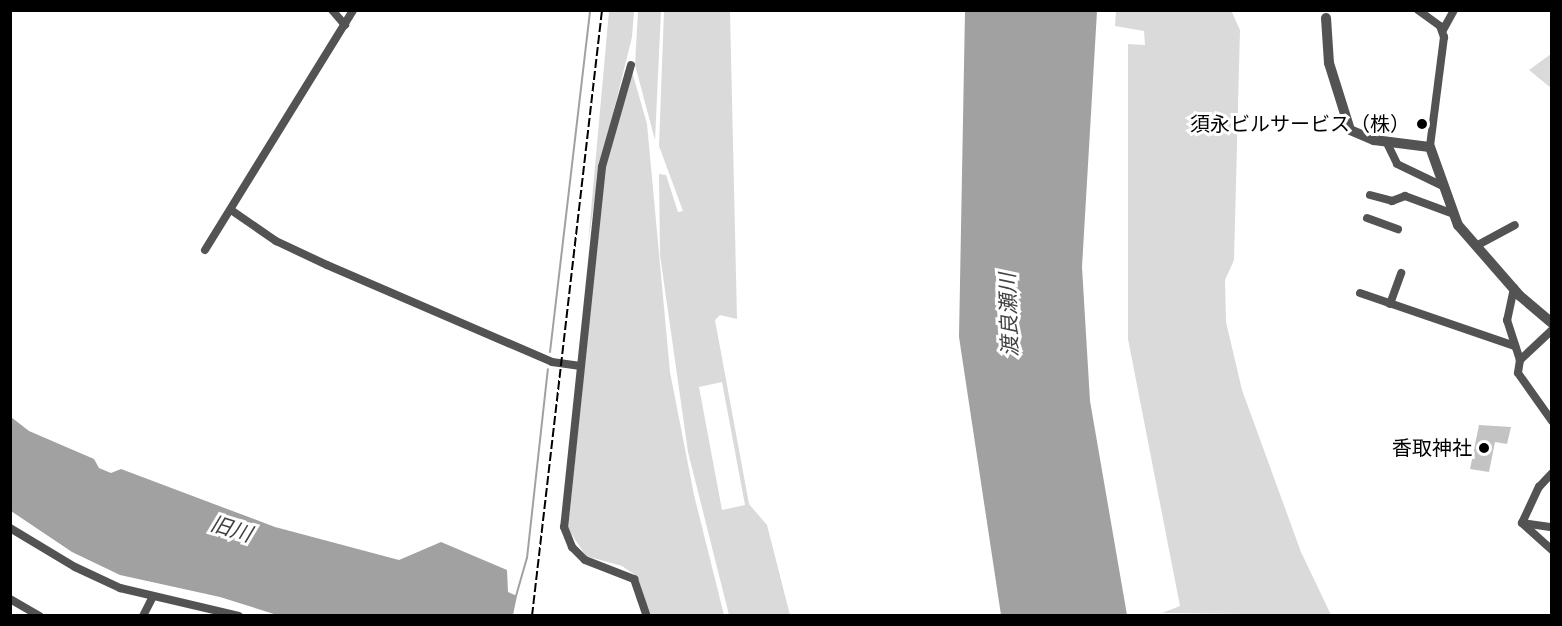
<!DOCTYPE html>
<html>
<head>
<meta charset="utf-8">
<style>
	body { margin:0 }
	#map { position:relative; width:1562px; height:626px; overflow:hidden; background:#fff; font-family:Karla,"Noto Sans JP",sans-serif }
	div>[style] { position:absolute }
	.green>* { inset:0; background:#dadada }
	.water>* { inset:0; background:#a1a1a1 }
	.stream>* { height:2px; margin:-1px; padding:0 1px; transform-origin:1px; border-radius:1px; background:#a1a1a1 }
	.building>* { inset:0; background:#c3c3c3 }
	.minor>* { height:8px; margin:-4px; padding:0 4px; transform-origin:4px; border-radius:4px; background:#535353 }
	.tertiary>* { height:10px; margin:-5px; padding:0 5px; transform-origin:5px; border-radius:5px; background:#535353 }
	.rail>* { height:2px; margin-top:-1px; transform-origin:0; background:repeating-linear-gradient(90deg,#000 0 9px,transparent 0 12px) }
	.dots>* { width:16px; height:16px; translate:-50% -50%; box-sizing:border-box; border:3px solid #fff; border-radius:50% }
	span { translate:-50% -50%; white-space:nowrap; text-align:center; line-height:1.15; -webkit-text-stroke:6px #fff; paint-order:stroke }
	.poi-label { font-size:20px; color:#000 }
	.right { translate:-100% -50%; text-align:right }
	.water-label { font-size:21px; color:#424242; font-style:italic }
	.frame { position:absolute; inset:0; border:12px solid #000; pointer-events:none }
</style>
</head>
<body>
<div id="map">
	<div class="green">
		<i style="clip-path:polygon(1231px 10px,1240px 30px,1234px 260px,1225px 280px,1226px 322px,1242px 390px,1301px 552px,1331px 615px,1162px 613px,1180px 606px,1128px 339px,1128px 44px,1145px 45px,1144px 31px,1115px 26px,1116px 11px)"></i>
		<i style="clip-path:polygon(609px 11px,634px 11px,632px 37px,599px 170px,588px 244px)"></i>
		<i style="clip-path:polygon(638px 11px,661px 11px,655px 140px,635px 65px)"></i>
		<i style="clip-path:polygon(evenodd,664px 11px,730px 11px,737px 319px,720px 315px,715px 320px,749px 504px,767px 525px,790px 615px,729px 615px,688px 452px,660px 255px,659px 174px,666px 175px,678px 212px,683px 211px,659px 146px,664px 11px,722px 382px,745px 505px,722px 510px,699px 387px,722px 382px)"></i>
		<i style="clip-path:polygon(1551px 54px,1552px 54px,1551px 88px,1529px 70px)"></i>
		<i style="clip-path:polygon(631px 68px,647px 124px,670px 372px,694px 495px,724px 615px,651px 615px,635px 575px,622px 566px,586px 556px,568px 529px,604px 175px)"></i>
	</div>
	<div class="water">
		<i style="clip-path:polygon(965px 11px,1097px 11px,1082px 267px,1090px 401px,1127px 615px,1001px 615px,959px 337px)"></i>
		<i style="clip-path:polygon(11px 417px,29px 431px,94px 459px,99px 468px,111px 473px,121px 469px,275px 527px,399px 560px,441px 542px,507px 570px,508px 592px,517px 596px,513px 615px,277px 615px,220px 597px,120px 575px,72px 552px,11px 511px)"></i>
	</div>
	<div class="stream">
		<i style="left:550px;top:352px;width:344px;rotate:-83.3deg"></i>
		<i style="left:516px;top:596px;width:40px;rotate:-74deg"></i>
		<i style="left:527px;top:558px;width:190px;rotate:-83.7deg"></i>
	</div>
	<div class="building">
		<i style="clip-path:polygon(1479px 425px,1511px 427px,1507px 444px,1495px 442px,1489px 472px,1470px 469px)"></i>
	</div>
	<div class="minor">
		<i style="left:332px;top:10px;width:20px;rotate:49deg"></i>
		<i style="left:1418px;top:10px;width:27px;rotate:36deg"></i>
		<i style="left:1440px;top:26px;width:12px;rotate:70deg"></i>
		<i style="left:1444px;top:37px;width:111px;rotate:97.3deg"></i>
		<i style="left:1443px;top:30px;width:23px;rotate:-61deg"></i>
		<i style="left:631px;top:65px;width:106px;rotate:105.9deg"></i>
		<i style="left:602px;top:167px;width:362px;rotate:96deg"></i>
		<i style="left:564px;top:527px;width:22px;rotate:68deg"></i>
		<i style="left:572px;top:547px;width:18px;rotate:45deg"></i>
		<i style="left:585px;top:560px;width:53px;rotate:21.2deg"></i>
		<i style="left:634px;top:579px;width:39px;rotate:71deg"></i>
		<i style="left:1386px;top:141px;width:25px;rotate:64deg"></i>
		<i style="left:1397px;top:164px;width:51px;rotate:25.6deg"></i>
		<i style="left:1370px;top:195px;width:23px;rotate:15deg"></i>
		<i style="left:1392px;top:201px;width:14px;rotate:-21deg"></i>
		<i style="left:1405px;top:196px;width:49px;rotate:20.3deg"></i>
		<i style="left:231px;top:210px;width:55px;rotate:34.6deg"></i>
		<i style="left:276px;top:241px;width:56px;rotate:25.2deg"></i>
		<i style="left:327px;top:265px;width:245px;rotate:23.3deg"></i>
		<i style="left:552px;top:362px;width:27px;rotate:8deg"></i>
		<i style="left:1367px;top:218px;width:33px;rotate:20deg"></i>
		<i style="left:1476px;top:246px;width:44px;rotate:-28.3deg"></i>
		<i style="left:205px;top:250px;width:282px;rotate:-58.3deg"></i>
		<i style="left:1514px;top:288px;width:33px;rotate:102deg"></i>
		<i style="left:1507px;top:320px;width:42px;rotate:72deg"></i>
		<i style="left:1360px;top:293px;width:164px;rotate:18.9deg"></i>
		<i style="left:1390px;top:304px;width:33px;rotate:-70deg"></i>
		<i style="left:1552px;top:330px;width:44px;rotate:136.8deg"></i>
		<i style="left:1520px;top:360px;width:13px;rotate:99deg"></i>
		<i style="left:1518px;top:373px;width:59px;rotate:54.7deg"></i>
		<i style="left:1522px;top:523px;width:40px;rotate:-65deg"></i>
		<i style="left:1539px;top:487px;width:19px;rotate:-47deg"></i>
		<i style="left:1522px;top:523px;width:40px;rotate:42deg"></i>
		<i style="left:1522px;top:523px;width:30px;rotate:8deg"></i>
		<i style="left:10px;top:528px;width:76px;rotate:31deg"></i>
		<i style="left:75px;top:567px;width:50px;rotate:25deg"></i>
		<i style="left:120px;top:588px;width:122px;rotate:13.2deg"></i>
		<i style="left:10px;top:599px;width:34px;rotate:30deg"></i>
		<i style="left:143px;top:616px;width:22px;rotate:-63deg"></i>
	</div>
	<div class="tertiary">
		<i style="left:1326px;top:18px;width:45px;rotate:86.2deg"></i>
		<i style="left:1329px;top:63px;width:70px;rotate:72.6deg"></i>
		<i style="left:1350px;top:130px;width:26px;rotate:23deg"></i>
		<i style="left:1374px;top:140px;width:56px;rotate:7.1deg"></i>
		<i style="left:1430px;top:147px;width:83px;rotate:70.3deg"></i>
		<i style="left:1458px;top:225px;width:94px;rotate:48.9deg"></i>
		<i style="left:1520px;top:296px;width:42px;rotate:40.2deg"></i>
	</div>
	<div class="rail">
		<i style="left:532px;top:616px;width:610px;rotate:-83.41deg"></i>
	</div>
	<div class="dots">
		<i style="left:1422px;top:124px;background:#000"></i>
		<i style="left:1484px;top:448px;background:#000"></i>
	</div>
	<div class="poi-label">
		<span class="right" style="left:1410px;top:124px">須永ビルサービス（株）</span>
		<span class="right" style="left:1472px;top:448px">香取神社</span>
	</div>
	<div class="water-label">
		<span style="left:1009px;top:315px;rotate:-92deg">渡良瀬川</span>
		<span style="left:231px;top:529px;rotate:17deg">旧川</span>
	</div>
	<div class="frame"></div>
</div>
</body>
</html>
